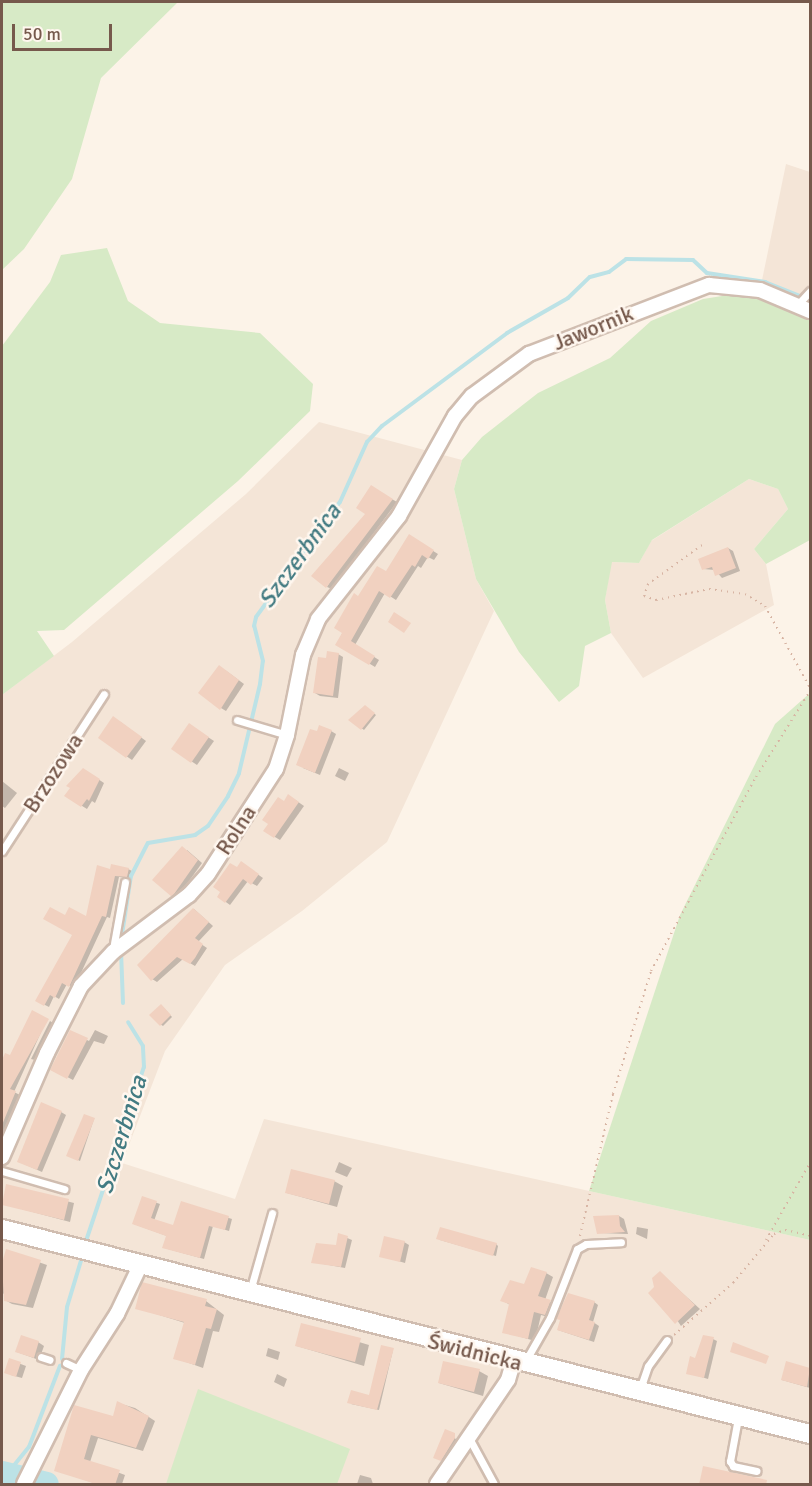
<!DOCTYPE html>
<html>
<head>
<meta charset="utf-8">
<style>
	body { margin:0 }
	#map { position:relative; width:812px; height:1486px; overflow:hidden; background:#fcf3e8; font-family:Signika,sans-serif }
	div>[style] { position:absolute }
	.residential>* { inset:0; background:#f4e5d7 }
	.green>* { inset:0; background:#d7eac6 }
	.shadow>* { inset:0; background:#0003 }
	.stream>* { height:4px; margin:-2px; padding:0 2px; transform-origin:2px; border-radius:2px; background:#bce2e6 }
	.river>* { height:24px; margin:-12px; padding:0 12px; transform-origin:12px; border-radius:12px; background:#bce2e6 }
	.building>* { inset:0; background:#f1d1c0 }
	.path>* { height:2px; margin-top:-1px; transform-origin:0; background:repeating-linear-gradient(90deg,#d7b4a3 0 1.5px,transparent 0 6px) }
	.roads { filter:drop-shadow(2px 0 #d0bdb0) drop-shadow(-2px 0 #d0bdb0) drop-shadow(0 2px #d0bdb0) drop-shadow(0 -2px #d0bdb0) }
	.lane>* { height:7px; margin:-3.5px; padding:0 3.5px; transform-origin:3.5px; border-radius:3.5px; background:#fff }
	.street>* { height:14px; margin:-7px; padding:0 7px; transform-origin:7px; border-radius:7px; background:#fff }
	.secondary>* { height:18px; margin:-9px; padding:0 9px; transform-origin:9px; border-radius:9px; background:#fff }
	span { translate:-50% -50%; white-space:nowrap; text-align:center; line-height:1.15; -webkit-text-stroke:5px #fff7ef; paint-order:stroke }
	.street-label { font-size:22px; color:#76594c }
	.water-label { font-size:24px; color:#437b82; font-style:italic }
	.frame { position:absolute; inset:0; border:3px solid #76594c; pointer-events:none }
	.scale { position:absolute; left:12px; top:24px; width:100px; height:27px; box-sizing:border-box; border:3px solid #76594c; border-top:0; padding-left:8px; font-size:18px; line-height:21px; white-space:nowrap; color:#76594c; -webkit-text-stroke:4px #fff7ef; paint-order:stroke }
</style>
</head>
<body>
<div id="map">
	<div class="residential">
		<i style="clip-path:polygon(786px 164px,810px 172px,810px 311px,760px 290px)"></i>
		<i style="clip-path:polygon(319px 422px,462px 460px,454px 489px,476px 579px,494px 611px,387px 842px,302px 911px,225px 965px,165px 1051px,122px 1163px,235px 1199px,264px 1119px,810px 1240px,810px 1484px,2px 1484px,2px 695px,72px 642px,246px 494px)"></i>
		<i style="clip-path:polygon(749px 479px,778px 489px,788px 509px,754px 549px,766px 564px,774px 605px,643px 678px,611px 633px,605px 600px,611px 562px,639px 563px,651px 541px)"></i>
	</div>
	<div class="green">
		<i style="clip-path:polygon(2px 2px,178px 2px,101px 78px,72px 179px,24px 249px,2px 270px)"></i>
		<i style="clip-path:polygon(107px 248px,128px 301px,160px 323px,260px 333px,313px 384px,310px 411px,238px 481px,64px 630px,37px 631px,54px 656px,2px 695px,2px 346px,50px 282px,61px 255px)"></i>
		<i style="clip-path:polygon(760px 290px,810px 311px,810px 540px,766px 564px,754px 549px,788px 509px,778px 489px,749px 479px,652px 540px,639px 563px,612px 562px,605px 600px,611px 633px,585px 646px,579px 686px,559px 702px,519px 652px,476px 579px,454px 489px,462px 460px,482px 437px,538px 393px,610px 358px,651px 321px,703px 299px)"></i>
		<i style="clip-path:polygon(810px 693px,810px 1240px,589px 1191px,680px 915px,775px 724px)"></i>
		<i style="clip-path:polygon(198px 1389px,350px 1449px,337px 1484px,166px 1484px)"></i>
	</div>
	<div class="shadow">
		<i style="clip-path:polygon(371px 487px,397px 502px,332px 589px,327px 587px,367px 513px)"></i>
		<i style="clip-path:polygon(409px 536px,438px 554px,434px 560px,428px 557px,421px 568px,418px 566px,396px 600px,385px 593px,355px 645px,379px 660px,375px 667px,337px 644px,359px 598px,386px 573px)"></i>
		<i style="clip-path:polygon(728px 548px,733px 551px,740px 571px,722px 578px,715px 570px,703px 569px)"></i>
		<i style="clip-path:polygon(338px 654px,343px 657px,338px 698px,320px 696px,315px 693px,327px 659px)"></i>
		<i style="clip-path:polygon(225px 670px,244px 684px,226px 711px,221px 708px)"></i>
		<i style="clip-path:polygon(367px 708px,376px 715px,364px 730px,351px 720px)"></i>
		<i style="clip-path:polygon(119px 721px,146px 741px,132px 760px,100px 738px)"></i>
		<i style="clip-path:polygon(194px 728px,214px 741px,197px 765px,173px 749px)"></i>
		<i style="clip-path:polygon(331px 731px,336px 734px,320px 775px,303px 768px,318px 733px)"></i>
		<i style="clip-path:polygon(339px 768px,349px 773px,345px 781px,335px 776px)"></i>
		<i style="clip-path:polygon(89px 773px,104px 783px,95px 803px,92px 801px,87px 809px,66px 796px)"></i>
		<i style="clip-path:polygon(2px 781px,17px 793px,5px 808px,2px 806px)"></i>
		<i style="clip-path:polygon(294px 799px,304px 806px,280px 840px,265px 831px,284px 803px)"></i>
		<i style="clip-path:polygon(187px 850px,202px 863px,177px 898px,172px 896px)"></i>
		<i style="clip-path:polygon(246px 866px,263px 878px,257px 886px,248px 881px,230px 905px,219px 897px,237px 868px)"></i>
		<i style="clip-path:polygon(128px 869px,132px 871px,131px 878px,119px 877px,110px 918px,107px 917px,74px 988px,67px 984px,59px 999px,54px 996px,49px 1007px,37px 1001px,74px 934px,65px 917px,87px 918px,111px 871px)"></i>
		<i style="clip-path:polygon(194px 909px,213px 926px,198px 942px,207px 948px,195px 966px,183px 959px,157px 982px,152px 979px)"></i>
		<i style="clip-path:polygon(163px 1007px,172px 1017px,163px 1026px,160px 1024px)"></i>
		<i style="clip-path:polygon(47px 1019px,14px 1092px,20px 1095px,2px 1139px,2px 1073px,11px 1057px)"></i>
		<i style="clip-path:polygon(50px 1021px,53px 1023px,35px 1060px,31px 1059px)"></i>
		<i style="clip-path:polygon(95px 1030px,108px 1036px,104px 1044px,94px 1041px,73px 1080px,52px 1069px,71px 1032px,89px 1041px)"></i>
		<i style="clip-path:polygon(61px 1112px,66px 1115px,42px 1172px,24px 1164px)"></i>
		<i style="clip-path:polygon(94px 1119px,80px 1161px,68px 1155px)"></i>
		<i style="clip-path:polygon(339px 1162px,352px 1168px,347px 1177px,335px 1172px)"></i>
		<i style="clip-path:polygon(334px 1181px,343px 1186px,337px 1207px,287px 1193px)"></i>
		<i style="clip-path:polygon(7px 1186px,74px 1203px,70px 1222px,3px 1204px)"></i>
		<i style="clip-path:polygon(143px 1198px,160px 1204px,154px 1221px,174px 1226px,182px 1203px,232px 1219px,229px 1231px,213px 1226px,204px 1259px,168px 1249px,167px 1236px,134px 1224px)"></i>
		<i style="clip-path:polygon(619px 1216px,624px 1219px,628px 1234px,599px 1233px)"></i>
		<i style="clip-path:polygon(637px 1227px,648px 1229px,647px 1239px,636px 1234px)"></i>
		<i style="clip-path:polygon(340px 1235px,352px 1240px,345px 1268px,313px 1262px,337px 1247px)"></i>
		<i style="clip-path:polygon(440px 1240px,496px 1244px,498px 1246px,496px 1256px)"></i>
		<i style="clip-path:polygon(404px 1242px,409px 1245px,405px 1263px,381px 1256px)"></i>
		<i style="clip-path:polygon(7px 1251px,47px 1265px,33px 1308px,12px 1304px,5px 1300px,7px 1295px,2px 1293px,2px 1268px)"></i>
		<i style="clip-path:polygon(546px 1273px,553px 1277px,545px 1300px,557px 1305px,552px 1318px,541px 1315px,535px 1341px,504px 1332px,510px 1305px,502px 1300px)"></i>
		<i style="clip-path:polygon(660px 1273px,700px 1309px,681px 1326px,656px 1288px)"></i>
		<i style="clip-path:polygon(206px 1301px,224px 1315px,219px 1332px,213px 1331px,203px 1368px,175px 1358px,185px 1323px,137px 1308px)"></i>
		<i style="clip-path:polygon(594px 1302px,598px 1305px,593px 1322px,599px 1326px,594px 1342px,558px 1330px)"></i>
		<i style="clip-path:polygon(302px 1325px,369px 1345px,364px 1366px,297px 1346px)"></i>
		<i style="clip-path:polygon(713px 1339px,717px 1341px,708px 1379px,688px 1373px)"></i>
		<i style="clip-path:polygon(38px 1342px,44px 1346px,39px 1360px,17px 1352px)"></i>
		<i style="clip-path:polygon(268px 1348px,280px 1352px,278px 1360px,266px 1356px)"></i>
		<i style="clip-path:polygon(393px 1350px,379px 1410px,351px 1404px,370px 1397px)"></i>
		<i style="clip-path:polygon(10px 1360px,26px 1366px,22px 1378px,11px 1375px)"></i>
		<i style="clip-path:polygon(787px 1363px,810px 1369px,810px 1388px,782px 1380px)"></i>
		<i style="clip-path:polygon(479px 1371px,488px 1376px,483px 1396px,439px 1383px)"></i>
		<i style="clip-path:polygon(277px 1374px,287px 1379px,284px 1387px,274px 1382px)"></i>
		<i style="clip-path:polygon(118px 1403px,135px 1408px,155px 1421px,143px 1451px,98px 1438px,90px 1462px,125px 1475px,122px 1484px,97px 1484px,56px 1470px,75px 1407px,114px 1418px)"></i>
		<i style="clip-path:polygon(446px 1431px,457px 1440px,444px 1461px,435px 1457px)"></i>
		<i style="clip-path:polygon(360px 1475px,371px 1478px,373px 1484px,357px 1484px)"></i>
	</div>
	<div class="stream">
		<i style="left:121px;top:941px;width:66px;rotate:-81.3deg"></i>
		<i style="left:131px;top:876px;width:37px;rotate:-63deg"></i>
		<i style="left:148px;top:843px;width:48px;rotate:-9.7deg"></i>
		<i style="left:195px;top:835px;width:16px;rotate:-35deg"></i>
		<i style="left:208px;top:826px;width:36px;rotate:-56deg"></i>
		<i style="left:228px;top:796px;width:25px;rotate:-64deg"></i>
		<i style="left:239px;top:773px;width:91px;rotate:-76.7deg"></i>
		<i style="left:260px;top:684px;width:23px;rotate:-83deg"></i>
		<i style="left:263px;top:661px;width:36px;rotate:-104deg"></i>
		<i style="left:254px;top:626px;width:9px;rotate:-77deg"></i>
		<i style="left:256px;top:617px;width:142px;rotate:-53.9deg"></i>
		<i style="left:340px;top:502px;width:66px;rotate:-65.8deg"></i>
		<i style="left:367px;top:442px;width:22px;rotate:-47deg"></i>
		<i style="left:382px;top:426px;width:156px;rotate:-36.6deg"></i>
		<i style="left:507px;top:333px;width:70px;rotate:-29.8deg"></i>
		<i style="left:568px;top:298px;width:30px;rotate:-44deg"></i>
		<i style="left:590px;top:277px;width:20px;rotate:-15deg"></i>
		<i style="left:609px;top:272px;width:21px;rotate:-37deg"></i>
		<i style="left:626px;top:259px;width:67px;rotate:0.9deg"></i>
		<i style="left:693px;top:260px;width:19px;rotate:43deg"></i>
		<i style="left:707px;top:273px;width:59px;rotate:8.8deg"></i>
		<i style="left:765px;top:282px;width:48px;rotate:21.8deg"></i>
		<i style="left:121px;top:951px;width:52px;rotate:87.8deg"></i>
		<i style="left:85px;top:1244px;width:187px;rotate:-71.6deg"></i>
		<i style="left:144px;top:1067px;width:21px;rotate:-93deg"></i>
		<i style="left:143px;top:1046px;width:28px;rotate:-122deg"></i>
		<i style="left:62px;top:1359px;width:52px;rotate:-84.5deg"></i>
		<i style="left:67px;top:1307px;width:55px;rotate:-73.2deg"></i>
		<i style="left:7px;top:1474px;width:35px;rotate:-51deg"></i>
		<i style="left:29px;top:1447px;width:87px;rotate:-69.1deg"></i>
	</div>
	<div class="river">
		<i style="left:2px;top:1473px;width:46px;rotate:13.7deg"></i>
	</div>
	<div class="building">
		<i style="clip-path:polygon(371px 485px,393px 499px,326px 588px,311px 576px,365px 514px,356px 508px)"></i>
		<i style="clip-path:polygon(409px 534px,434px 550px,428px 559px,422px 555px,415px 567px,412px 565px,390px 598px,379px 591px,351px 641px,375px 656px,369px 665px,335px 645px,342px 633px,334px 628px,354px 593px,358px 596px,377px 566px,386px 571px)"></i>
		<i style="clip-path:polygon(728px 547px,736px 568px,715px 576px,712px 567px,702px 570px,698px 559px)"></i>
		<i style="clip-path:polygon(394px 612px,411px 623px,404px 633px,388px 622px)"></i>
		<i style="clip-path:polygon(327px 651px,339px 653px,333px 696px,313px 693px,318px 657px,326px 658px)"></i>
		<i style="clip-path:polygon(219px 665px,239px 680px,220px 710px,198px 693px)"></i>
		<i style="clip-path:polygon(365px 705px,375px 713px,361px 730px,348px 720px)"></i>
		<i style="clip-path:polygon(113px 716px,142px 737px,126px 758px,98px 738px)"></i>
		<i style="clip-path:polygon(189px 723px,209px 737px,191px 763px,171px 749px)"></i>
		<i style="clip-path:polygon(319px 725px,332px 730px,315px 773px,296px 765px,310px 729px,317px 731px)"></i>
		<i style="clip-path:polygon(83px 768px,100px 779px,89px 801px,87px 799px,81px 807px,64px 796px,70px 788px,66px 786px)"></i>
		<i style="clip-path:polygon(288px 794px,299px 802px,274px 838px,263px 831px,268px 824px,262px 820px,278px 797px,284px 801px)"></i>
		<i style="clip-path:polygon(182px 846px,198px 860px,172px 897px,152px 880px)"></i>
		<i style="clip-path:polygon(241px 861px,259px 874px,251px 885px,243px 879px,225px 903px,217px 897px,220px 892px,213px 887px,230px 863px,237px 867px)"></i>
		<i style="clip-path:polygon(111px 864px,129px 868px,127px 877px,115px 876px,106px 917px,102px 916px,69px 987px,62px 983px,55px 998px,50px 995px,44px 1006px,35px 1001px,72px 935px,43px 919px,50px 907px,65px 915px,69px 907px,86px 916px,97px 865px,110px 869px)"></i>
		<i style="clip-path:polygon(193px 908px,209px 922px,195px 938px,203px 944px,195px 958px,190px 964px,177px 957px,151px 981px,137px 965px)"></i>
		<i style="clip-path:polygon(161px 1004px,171px 1015px,160px 1026px,149px 1015px)"></i>
		<i style="clip-path:polygon(32px 1010px,49px 1019px,10px 1089px,16px 1091px,2px 1125px,2px 1060px,5px 1053px,10px 1055px)"></i>
		<i style="clip-path:polygon(70px 1030px,88px 1038px,67px 1079px,50px 1070px)"></i>
		<i style="clip-path:polygon(41px 1102px,62px 1111px,37px 1170px,17px 1162px)"></i>
		<i style="clip-path:polygon(84px 1114px,95px 1118px,78px 1161px,66px 1156px)"></i>
		<i style="clip-path:polygon(291px 1169px,335px 1180px,329px 1204px,285px 1193px)"></i>
		<i style="clip-path:polygon(6px 1184px,69px 1199px,64px 1220px,2px 1205px)"></i>
		<i style="clip-path:polygon(142px 1196px,157px 1201px,151px 1218px,173px 1225px,181px 1201px,229px 1216px,225px 1230px,209px 1226px,200px 1258px,162px 1248px,166px 1236px,132px 1224px)"></i>
		<i style="clip-path:polygon(619px 1215px,620px 1226px,625px 1232px,597px 1234px,593px 1216px)"></i>
		<i style="clip-path:polygon(440px 1227px,497px 1243px,493px 1256px,436px 1239px)"></i>
		<i style="clip-path:polygon(338px 1233px,348px 1236px,341px 1267px,311px 1263px,316px 1243px,336px 1245px)"></i>
		<i style="clip-path:polygon(384px 1236px,405px 1241px,400px 1262px,379px 1257px)"></i>
		<i style="clip-path:polygon(6px 1249px,41px 1260px,26px 1305px,4px 1301px,2px 1263px)"></i>
		<i style="clip-path:polygon(531px 1267px,547px 1272px,538px 1296px,551px 1300px,545px 1315px,534px 1312px,528px 1339px,502px 1333px,509px 1304px,500px 1301px,510px 1280px,524px 1284px)"></i>
		<i style="clip-path:polygon(660px 1271px,695px 1305px,675px 1324px,648px 1293px,654px 1287px,652px 1278px)"></i>
		<i style="clip-path:polygon(142px 1282px,207px 1299px,205px 1306px,217px 1309px,211px 1329px,206px 1328px,195px 1365px,173px 1359px,184px 1322px,135px 1309px)"></i>
		<i style="clip-path:polygon(568px 1293px,595px 1301px,589px 1320px,595px 1322px,589px 1340px,557px 1330px,560px 1320px,556px 1319px)"></i>
		<i style="clip-path:polygon(301px 1323px,361px 1338px,355px 1362px,295px 1346px)"></i>
		<i style="clip-path:polygon(21px 1335px,39px 1341px,34px 1358px,15px 1352px)"></i>
		<i style="clip-path:polygon(703px 1335px,714px 1337px,704px 1378px,686px 1374px,690px 1356px,695px 1358px)"></i>
		<i style="clip-path:polygon(733px 1342px,769px 1356px,766px 1364px,730px 1352px)"></i>
		<i style="clip-path:polygon(381px 1345px,394px 1348px,377px 1410px,347px 1403px,351px 1390px,369px 1395px)"></i>
		<i style="clip-path:polygon(9px 1358px,21px 1362px,16px 1377px,4px 1373px)"></i>
		<i style="clip-path:polygon(443px 1361px,480px 1369px,474px 1392px,438px 1383px)"></i>
		<i style="clip-path:polygon(786px 1361px,810px 1368px,807px 1387px,781px 1380px)"></i>
		<i style="clip-path:polygon(117px 1401px,149px 1416px,136px 1448px,91px 1435px,84px 1459px,120px 1470px,115px 1485px,99px 1485px,54px 1471px,74px 1405px,113px 1416px)"></i>
		<i style="clip-path:polygon(445px 1429px,455px 1433px,455px 1438px,441px 1461px,433px 1458px)"></i>
		<i style="clip-path:polygon(703px 1466px,767px 1480px,766px 1485px,699px 1485px)"></i>
	</div>
	<div class="path">
		<i style="left:702px;top:545px;width:67px;rotate:144.2deg"></i>
		<i style="left:648px;top:584px;width:13px;rotate:108deg"></i>
		<i style="left:644px;top:596px;width:13px;rotate:18deg"></i>
		<i style="left:656px;top:600px;width:54px;rotate:-11.7deg"></i>
		<i style="left:709px;top:589px;width:36px;rotate:8deg"></i>
		<i style="left:745px;top:594px;width:23px;rotate:31deg"></i>
		<i style="left:765px;top:606px;width:94px;rotate:61.2deg"></i>
		<i style="left:580px;top:1236px;width:146px;rotate:-76.9deg"></i>
		<i style="left:613px;top:1094px;width:129px;rotate:-72.8deg"></i>
		<i style="left:651px;top:971px;width:221px;rotate:-61.6deg"></i>
		<i style="left:756px;top:777px;width:102px;rotate:-57.9deg"></i>
		<i style="left:766px;top:1240px;width:89px;rotate:-60.3deg"></i>
		<i style="left:674px;top:1335px;width:79px;rotate:-41.4deg"></i>
		<i style="left:733px;top:1283px;width:64px;rotate:-50.1deg"></i>
		<i style="left:774px;top:1234px;width:12px;rotate:-20deg"></i>
		<i style="left:785px;top:1230px;width:26px;rotate:13deg"></i>
	</div>
	<div class="roads">
		<div class="lane">
			<i style="left:798px;top:304px;width:18px;rotate:-47deg"></i>
			<i style="left:237px;top:720px;width:52px;rotate:16.7deg"></i>
			<i style="left:2px;top:851px;width:187px;rotate:-57deg"></i>
			<i style="left:113px;top:949px;width:68px;rotate:-79.8deg"></i>
			<i style="left:2px;top:1171px;width:65px;rotate:16.2deg"></i>
			<i style="left:250px;top:1291px;width:81px;rotate:-74.2deg"></i>
			<i style="left:41px;top:1357px;width:9px;rotate:18deg"></i>
			<i style="left:526px;top:1360px;width:48px;rotate:-60.3deg"></i>
			<i style="left:550px;top:1318px;width:74px;rotate:-68.6deg"></i>
			<i style="left:577px;top:1249px;width:10px;rotate:-29deg"></i>
			<i style="left:586px;top:1244px;width:35px;rotate:-3deg"></i>
			<i style="left:66px;top:1363px;width:17px;rotate:25deg"></i>
			<i style="left:640px;top:1389px;width:24px;rotate:-71deg"></i>
			<i style="left:648px;top:1366px;width:32px;rotate:-54deg"></i>
			<i style="left:738px;top:1418px;width:44px;rotate:100.5deg"></i>
			<i style="left:730px;top:1461px;width:6px;rotate:59deg"></i>
			<i style="left:733px;top:1466px;width:24px;rotate:12deg"></i>
			<i style="left:469px;top:1438px;width:52px;rotate:61.5deg"></i>
		</div>
		<div class="street">
			<i style="left:2px;top:1157px;width:113px;rotate:-66.6deg"></i>
			<i style="left:47px;top:1053px;width:75px;rotate:-63.1deg"></i>
			<i style="left:81px;top:986px;width:47px;rotate:-46.7deg"></i>
			<i style="left:113px;top:952px;width:95px;rotate:-36.9deg"></i>
			<i style="left:189px;top:895px;width:28px;rotate:-48deg"></i>
			<i style="left:208px;top:874px;width:125px;rotate:-57.1deg"></i>
			<i style="left:276px;top:769px;width:36px;rotate:-72deg"></i>
			<i style="left:287px;top:735px;width:82px;rotate:-78.7deg"></i>
			<i style="left:303px;top:655px;width:39px;rotate:-67deg"></i>
			<i style="left:318px;top:619px;width:131px;rotate:-51.8deg"></i>
			<i style="left:399px;top:516px;width:115px;rotate:-60.8deg"></i>
			<i style="left:455px;top:416px;width:26px;rotate:-50deg"></i>
			<i style="left:472px;top:396px;width:71px;rotate:-36.4deg"></i>
			<i style="left:529px;top:354px;width:193px;rotate:-21deg"></i>
			<i style="left:709px;top:285px;width:51px;rotate:5.6deg"></i>
			<i style="left:760px;top:290px;width:54px;rotate:22.8deg"></i>
			<i style="left:24px;top:1484px;width:127px;rotate:-63.4deg"></i>
			<i style="left:81px;top:1370px;width:67px;rotate:-57.3deg"></i>
			<i style="left:117px;top:1314px;width:53px;rotate:-64.4deg"></i>
			<i style="left:437px;top:1484px;width:126px;rotate:-55.7deg"></i>
			<i style="left:508px;top:1380px;width:19px;rotate:-74deg"></i>
		</div>
		<div class="secondary">
			<i style="left:2px;top:1229px;width:834px;rotate:14.24deg"></i>
		</div>
	</div>
	<div class="street-label">
		<span style="left:593px;top:328px;rotate:-22deg">Jawornik</span>
		<span style="left:53px;top:773px;rotate:-57deg">Brzozowa</span>
		<span style="left:236px;top:830px;rotate:-57deg">Rolna</span>
		<span style="left:475px;top:1352px;rotate:14deg">Świdnicka</span>
	</div>
	<div class="water-label">
		<span style="left:300px;top:556px;rotate:-54deg">Szczerbnica</span>
		<span style="left:122px;top:1135px;rotate:-73deg">Szczerbnica</span>
	</div>
	<div class="frame"></div>
	<div class="scale">50 m</div>
</div>
</body>
</html>
